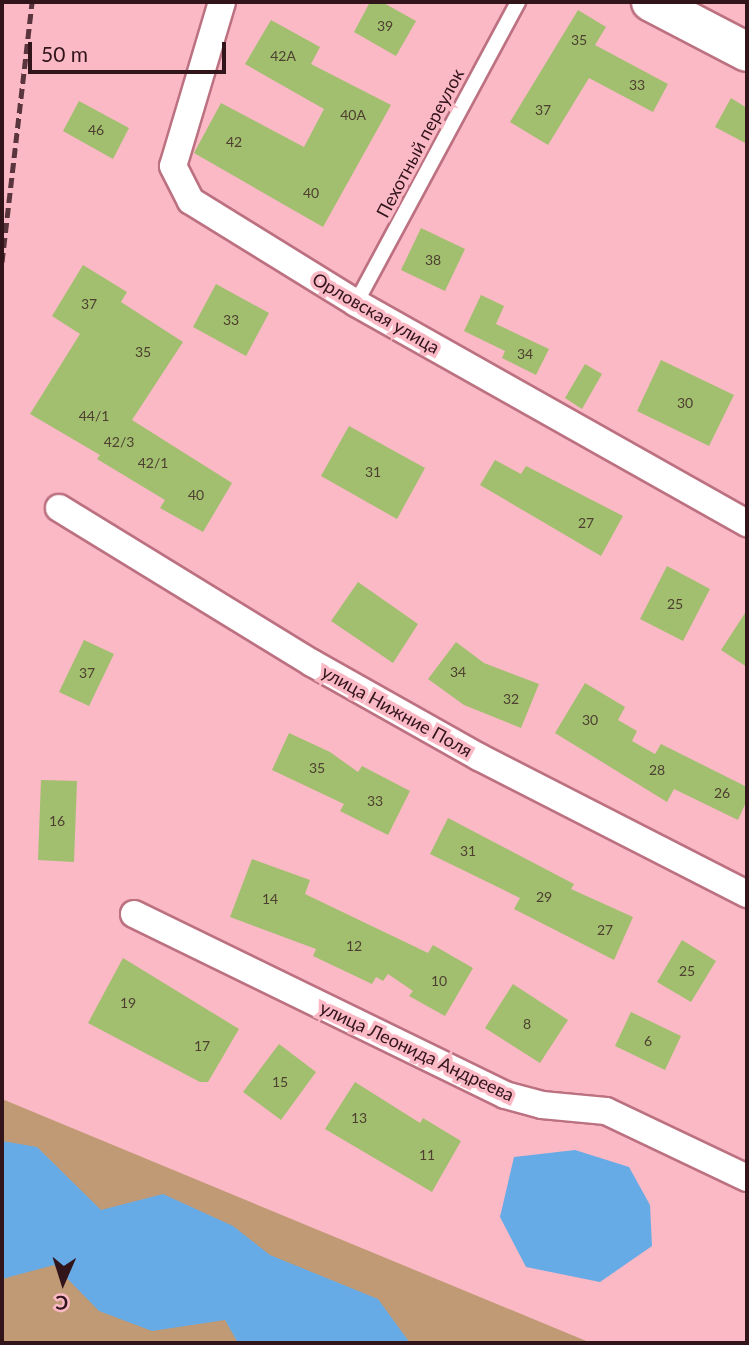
<!DOCTYPE html>
<html>
<head>
<meta charset="utf-8">
<style>
	body { margin:0 }
	#map { position:relative; width:749px; height:1345px; overflow:hidden; background:#fab9c5; font-family:Lato,sans-serif }
	div>[style] { position:absolute }
	.green>* { inset:0; background:#c09a74 }
	.water>* { inset:0; background:#66abe6 }
	.building>* { inset:0; background:#a1bf6f }
	.roads { filter:drop-shadow(2px 0 #bc7181) drop-shadow(-2px 0 #bc7181) drop-shadow(0 2px #bc7181) drop-shadow(0 -2px #bc7181) }
	.lane>* { height:14px; margin:-7px; padding:0 7px; transform-origin:7px; border-radius:7px; background:#fff }
	.street>* { height:26px; margin:-13px; padding:0 13px; transform-origin:13px; border-radius:13px; background:#fff }
	.secondary>* { height:38px; margin:-19px; padding:0 19px; transform-origin:19px; border-radius:19px; background:#fff }
	.rail>* { height:5px; margin-top:-2.5px; transform-origin:0; background:repeating-linear-gradient(90deg,#5a353d 0 10px,transparent 0 15px) }
	span { translate:-50% -50%; white-space:nowrap; text-align:center; line-height:1.15; -webkit-text-stroke:7px #fab9c5; paint-order:stroke }
	.number-label { font-size:14px; color:#4e3f30 }
	.number-label span { -webkit-text-stroke-width:0 }
	.street-label { font-size:18px; color:#32141b }
	.frame { position:absolute; inset:0; border:4px solid #32141b; pointer-events:none }
	.north { position:absolute; left:28px; top:1247px; width:70px; height:70px; -webkit-text-stroke:5px #fab9c5; paint-order:stroke; rotate:183deg; font-size:19px; font-weight:700; line-height:28px; text-align:center; color:#32141b }
	.north::after { content:''; display:block; margin:auto; width:24px; height:32px; background:#32141b; clip-path:polygon(50% 0,100% 100%,50% 72%,0 100%) }
	.scale { position:absolute; left:28px; top:42px; width:198px; height:32px; box-sizing:border-box; border:4px solid #32141b; border-top:0; padding-left:9px; font-size:21px; line-height:24px; white-space:nowrap; color:#32141b; -webkit-text-stroke:5px #fab9c5; paint-order:stroke }
</style>
</head>
<body>
<div id="map">
	<div class="green">
		<i style="clip-path:polygon(2px 1099px,591px 1343px,2px 1343px)"></i>
	</div>
	<div class="water">
		<i style="clip-path:polygon(2px 1141px,37px 1147px,101px 1210px,163px 1194px,233px 1226px,270px 1255px,378px 1299px,410px 1343px,238px 1343px,225px 1320px,152px 1331px,99px 1311px,54px 1265px,2px 1279px)"></i>
		<i style="clip-path:polygon(575px 1150px,629px 1167px,650px 1205px,652px 1246px,600px 1282px,526px 1267px,500px 1217px,514px 1157px)"></i>
	</div>
	<div class="building">
		<i style="clip-path:polygon(370px 2px,382px 2px,416px 21px,396px 56px,354px 32px)"></i>
		<i style="clip-path:polygon(578px 10px,606px 27px,595px 45px,668px 84px,653px 112px,589px 78px,548px 145px,510px 122px)"></i>
		<i style="clip-path:polygon(271px 20px,320px 47px,311px 64px,391px 105px,323px 227px,194px 153px,221px 103px,304px 147px,324px 109px,245px 64px)"></i>
		<i style="clip-path:polygon(731px 98px,747px 108px,747px 144px,715px 127px)"></i>
		<i style="clip-path:polygon(79px 101px,129px 128px,113px 159px,63px 131px)"></i>
		<i style="clip-path:polygon(421px 228px,465px 249px,445px 291px,401px 270px)"></i>
		<i style="clip-path:polygon(83px 265px,127px 292px,121px 302px,183px 342px,132px 420px,232px 483px,203px 532px,160px 508px,165px 500px,97px 459px,100px 455px,30px 414px,80px 334px,52px 316px)"></i>
		<i style="clip-path:polygon(216px 284px,269px 313px,246px 356px,193px 327px)"></i>
		<i style="clip-path:polygon(481px 295px,504px 306px,496px 324px,549px 349px,536px 375px,502px 358px,505px 351px,464px 331px)"></i>
		<i style="clip-path:polygon(661px 360px,734px 395px,709px 446px,637px 411px)"></i>
		<i style="clip-path:polygon(585px 364px,602px 374px,582px 409px,565px 398px)"></i>
		<i style="clip-path:polygon(349px 426px,425px 468px,397px 519px,321px 476px)"></i>
		<i style="clip-path:polygon(495px 460px,521px 474px,526px 466px,623px 516px,601px 556px,480px 485px)"></i>
		<i style="clip-path:polygon(667px 566px,710px 589px,683px 641px,640px 619px)"></i>
		<i style="clip-path:polygon(358px 582px,418px 624px,393px 663px,331px 621px)"></i>
		<i style="clip-path:polygon(747px 610px,747px 667px,721px 650px)"></i>
		<i style="clip-path:polygon(84px 640px,114px 654px,89px 706px,59px 692px)"></i>
		<i style="clip-path:polygon(456px 642px,484px 663px,539px 684px,521px 728px,464px 705px,428px 679px)"></i>
		<i style="clip-path:polygon(585px 683px,625px 707px,618px 720px,637px 731px,632px 741px,655px 754px,661px 744px,747px 787px,747px 800px,738px 820px,674px 789px,667px 802px,555px 733px)"></i>
		<i style="clip-path:polygon(289px 733px,330px 752px,358px 772px,362px 766px,410px 791px,388px 835px,340px 811px,344px 804px,272px 770px)"></i>
		<i style="clip-path:polygon(41px 780px,77px 781px,74px 862px,38px 860px)"></i>
		<i style="clip-path:polygon(448px 818px,574px 884px,571px 889px,633px 917px,614px 960px,514px 909px,520px 898px,430px 854px)"></i>
		<i style="clip-path:polygon(252px 859px,310px 880px,305px 894px,428px 953px,433px 945px,473px 968px,445px 1016px,409px 996px,413px 991px,388px 974px,383px 981px,376px 977px,372px 984px,313px 956px,316px 949px,230px 917px)"></i>
		<i style="clip-path:polygon(682px 940px,716px 961px,691px 1002px,657px 982px)"></i>
		<i style="clip-path:polygon(123px 958px,239px 1029px,208px 1082px,200px 1082px,88px 1023px)"></i>
		<i style="clip-path:polygon(513px 984px,568px 1020px,540px 1063px,485px 1028px)"></i>
		<i style="clip-path:polygon(631px 1012px,681px 1036px,665px 1070px,615px 1046px)"></i>
		<i style="clip-path:polygon(279px 1044px,316px 1072px,281px 1120px,243px 1092px)"></i>
		<i style="clip-path:polygon(355px 1082px,420px 1123px,423px 1118px,461px 1141px,432px 1192px,325px 1129px)"></i>
	</div>
	<div class="roads">
		<div class="lane">
			<i style="left:356px;top:303px;width:342px;rotate:-61.7deg"></i>
		</div>
		<div class="street">
			<i style="left:222px;top:2px;width:171px;rotate:106.6deg"></i>
			<i style="left:173px;top:166px;width:39px;rotate:63deg"></i>
			<i style="left:191px;top:201px;width:194px;rotate:31.7deg"></i>
			<i style="left:356px;top:303px;width:449px;rotate:29.4deg"></i>
			<i style="left:59px;top:508px;width:297px;rotate:31.5deg"></i>
			<i style="left:312px;top:663px;width:192px;rotate:29.4deg"></i>
			<i style="left:479px;top:757px;width:301px;rotate:27.1deg"></i>
			<i style="left:134px;top:914px;width:413px;rotate:26deg"></i>
			<i style="left:505px;top:1095px;width:38px;rotate:15deg"></i>
			<i style="left:542px;top:1105px;width:64px;rotate:5.4deg"></i>
			<i style="left:606px;top:1111px;width:156px;rotate:25.4deg"></i>
		</div>
		<div class="secondary">
			<i style="left:651px;top:2px;width:108px;rotate:27.5deg"></i>
		</div>
	</div>
	<div class="rail">
		<i style="left:2px;top:262px;width:262px;rotate:-83.4deg"></i>
	</div>
	<div class="number-label">
		<span style="left:385px;top:26px">39</span>
		<span style="left:579px;top:40px">35</span>
		<span style="left:283px;top:56px">42А</span>
		<span style="left:637px;top:85px">33</span>
		<span style="left:543px;top:110px">37</span>
		<span style="left:353px;top:115px">40А</span>
		<span style="left:96px;top:130px">46</span>
		<span style="left:234px;top:142px">42</span>
		<span style="left:311px;top:193px">40</span>
		<span style="left:433px;top:260px">38</span>
		<span style="left:89px;top:304px">37</span>
		<span style="left:231px;top:320px">33</span>
		<span style="left:143px;top:352px">35</span>
		<span style="left:525px;top:354px">34</span>
		<span style="left:685px;top:403px">30</span>
		<span style="left:94px;top:416px">44/1</span>
		<span style="left:119px;top:442px">42/3</span>
		<span style="left:153px;top:463px">42/1</span>
		<span style="left:373px;top:472px">31</span>
		<span style="left:196px;top:495px">40</span>
		<span style="left:586px;top:523px">27</span>
		<span style="left:675px;top:604px">25</span>
		<span style="left:458px;top:672px">34</span>
		<span style="left:87px;top:673px">37</span>
		<span style="left:511px;top:699px">32</span>
		<span style="left:590px;top:720px">30</span>
		<span style="left:317px;top:768px">35</span>
		<span style="left:657px;top:770px">28</span>
		<span style="left:722px;top:793px">26</span>
		<span style="left:375px;top:801px">33</span>
		<span style="left:57px;top:821px">16</span>
		<span style="left:468px;top:851px">31</span>
		<span style="left:544px;top:897px">29</span>
		<span style="left:270px;top:899px">14</span>
		<span style="left:605px;top:930px">27</span>
		<span style="left:354px;top:946px">12</span>
		<span style="left:687px;top:971px">25</span>
		<span style="left:439px;top:981px">10</span>
		<span style="left:128px;top:1003px">19</span>
		<span style="left:527px;top:1024px">8</span>
		<span style="left:648px;top:1041px">6</span>
		<span style="left:202px;top:1046px">17</span>
		<span style="left:280px;top:1082px">15</span>
		<span style="left:359px;top:1118px">13</span>
		<span style="left:427px;top:1155px">11</span>
	</div>
	<div class="street-label">
		<span style="left:420px;top:143px;rotate:-62deg">Пехотный переулок</span>
		<span style="left:376px;top:313px;rotate:30deg">Орловская улица</span>
		<span style="left:397px;top:711px;rotate:29deg">улица Нижние Поля</span>
		<span style="left:417px;top:1051px;rotate:25deg">улица Леонида Андреева</span>
	</div>
	<div class="frame"></div>
	<div class="north">С</div>
	<div class="scale">50 m</div>
</div>
</body>
</html>
